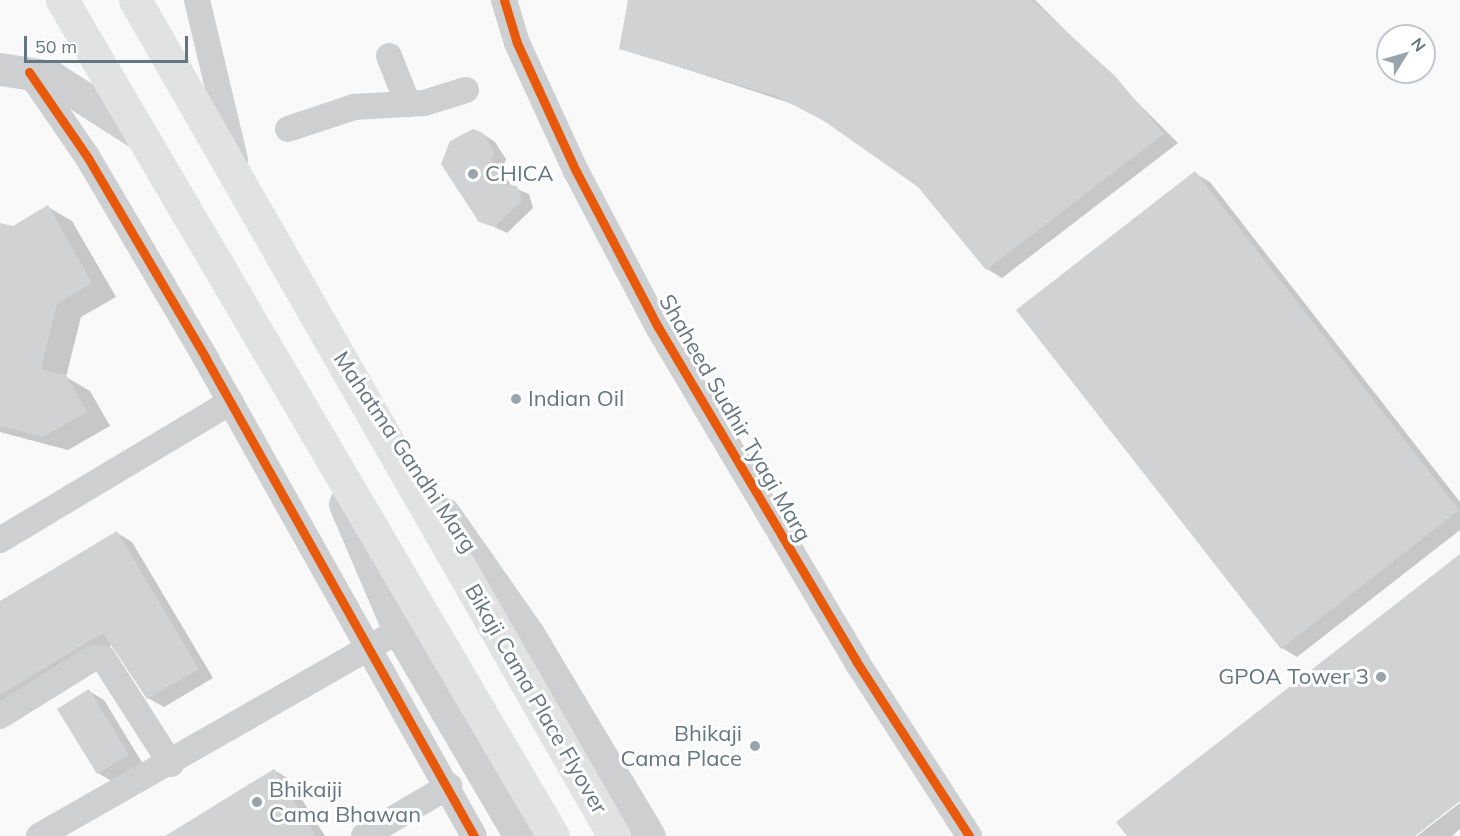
<!DOCTYPE html>
<html>
<head>
<meta charset="utf-8">
<style>
	body { margin:0 }
	#map { position:relative; width:1460px; height:836px; overflow:hidden; background:#f9f9f9; font-family:Mulish,sans-serif }
	div>[style] { position:absolute }
	.shadow>* { inset:0; background:#0003 }
	.building>* { inset:0; background:#d0d2d3 }
	.minor>* { height:26px; margin:-13px; padding:0 13px; transform-origin:13px; border-radius:13px; background:#cecfd0 }
	.tertiary>* { height:33px; margin:-16.5px; padding:0 16.5px; transform-origin:16.5px; border-radius:16.5px; background:#cecfd0 }
	.primary>* { height:33px; margin:-16.5px; padding:0 16.5px; transform-origin:16.5px; border-radius:16.5px; background:#e1e2e2 }
	.cycleway>* { height:9px; margin:-4.5px; padding:0 4.5px; transform-origin:4.5px; border-radius:4.5px; background:#e8590c }
	.dots>* { width:16px; height:16px; translate:-50% -50%; box-sizing:border-box; border:3px solid #fff; border-radius:50% }
	span { translate:-50% -50%; white-space:nowrap; text-align:center; line-height:1.15; -webkit-text-stroke:6px #fff; paint-order:stroke }
	.poi-label { font-size:22px; color:#657683 }
	.left { translate:0 -50%; text-align:left }
	.right { translate:-100% -50%; text-align:right }
	.street-label { font-size:22px; color:#657683 }
	.north { position:absolute; left:1376px; top:24px; width:60px; height:60px; box-sizing:border-box; background:#fff; border:2px solid #c1c8cd; border-radius:50%; rotate:53deg; font-size:16px; font-weight:700; line-height:24px; text-align:center; color:#657683 }
	.north::after { content:''; display:block; margin:auto; width:21px; height:27px; background:#99a4ac; clip-path:polygon(50% 0,100% 100%,50% 72%,0 100%) }
	.scale { position:absolute; left:24px; top:36px; width:164px; height:27px; box-sizing:border-box; border:3px solid #657683; border-top:0; padding-left:8px; font-size:18px; line-height:21px; white-space:nowrap; color:#657683; -webkit-text-stroke:4px #fff; paint-order:stroke }
</style>
</head>
<body>
<div id="map">
	<div class="shadow">
		<i style="clip-path:polygon(630px 0,1035px 0,1178px 143px,1002px 278px,987px 269px,919px 186px,830px 123px,793px 104px,621px 48px)"></i>
		<i style="clip-path:polygon(483px 134px,495px 142px,506px 159px,502px 171px,512px 187px,529px 194px,533px 208px,507px 233px,480px 220px)"></i>
		<i style="clip-path:polygon(1195px 173px,1210px 182px,1460px 502px,1460px 530px,1297px 657px,1282px 648px)"></i>
		<i style="clip-path:polygon(48px 207px,72px 221px,116px 297px,81px 317px,66px 377px,90px 391px,110px 426px,68px 450px,0 432px,0 224px,13px 227px)"></i>
		<i style="clip-path:polygon(117px 533px,132px 542px,213px 678px,164px 707px,148px 698px,112px 645px,0 712px,0 602px)"></i>
		<i style="clip-path:polygon(89px 691px,104px 700px,143px 764px,113px 782px,98px 773px)"></i>
		<i style="clip-path:polygon(274px 770px,289px 779px,325px 836px,168px 836px)"></i>
		<i style="clip-path:polygon(1460px 803px,1460px 829px,1452px 836px,1417px 836px)"></i>
	</div>
	<div class="building">
		<i style="clip-path:polygon(628px 0,1032px 0,1115px 76px,1164px 134px,986px 270px,918px 187px,824px 121px,776px 96px,619px 49px)"></i>
		<i style="clip-path:polygon(473px 129px,483px 133px,495px 152px,491px 164px,505px 184px,517px 186px,522px 201px,494px 227px,479px 222px,441px 164px,450px 141px)"></i>
		<i style="clip-path:polygon(1195px 171px,1459px 510px,1281px 649px,1016px 310px)"></i>
		<i style="clip-path:polygon(48px 205px,92px 283px,57px 304px,41px 369px,66px 375px,87px 412px,43px 437px,0 426px,0 223px,13px 226px)"></i>
		<i style="clip-path:polygon(117px 531px,199px 669px,147px 699px,103px 633px,0 695px,0 601px)"></i>
		<i style="clip-path:polygon(1460px 554px,1460px 801px,1415px 836px,1127px 836px,1116px 822px)"></i>
		<i style="clip-path:polygon(89px 689px,129px 755px,97px 774px,57px 709px)"></i>
		<i style="clip-path:polygon(274px 769px,316px 836px,165px 836px)"></i>
	</div>
	<div class="minor">
		<i style="left:197px;top:0;width:164px;rotate:76.6deg"></i>
		<i style="left:504px;top:0;width:45px;rotate:73.2deg"></i>
		<i style="left:517px;top:43px;width:141px;rotate:65.3deg"></i>
		<i style="left:576px;top:171px;width:176px;rotate:62.3deg"></i>
		<i style="left:658px;top:327px;width:388px;rotate:59.3deg"></i>
		<i style="left:856px;top:661px;width:208px;rotate:57.1deg"></i>
		<i style="left:389px;top:56px;width:52px;rotate:68.4deg"></i>
		<i style="left:29px;top:72px;width:104px;rotate:55.5deg"></i>
		<i style="left:88px;top:158px;width:231px;rotate:59.5deg"></i>
		<i style="left:205px;top:357px;width:549px;rotate:60.68deg"></i>
		<i style="left:288px;top:129px;width:70px;rotate:-18.4deg"></i>
		<i style="left:354px;top:107px;width:70px;rotate:-3.3deg"></i>
		<i style="left:424px;top:103px;width:44px;rotate:-17.2deg"></i>
		<i style="left:0;top:540px;width:269px;rotate:-30.9deg"></i>
		<i style="left:0;top:716px;width:110px;rotate:-31.9deg"></i>
		<i style="left:93px;top:658px;width:10px"></i>
		<i style="left:103px;top:658px;width:126px;rotate:57.3deg"></i>
		<i style="left:39px;top:836px;width:400px;rotate:-29.7deg"></i>
		<i style="left:364px;top:836px;width:99px;rotate:-30.5deg"></i>
	</div>
	<div class="tertiary">
		<i style="left:0;top:69px;width:52px;rotate:8.9deg"></i>
		<i style="left:51px;top:77px;width:106px;rotate:32.6deg"></i>
		<i style="left:345px;top:504px;width:137px;rotate:66.8deg"></i>
		<i style="left:399px;top:630px;width:239px;rotate:59.6deg"></i>
		<i style="left:444px;top:514px;width:146px;rotate:55deg"></i>
		<i style="left:528px;top:634px;width:235px;rotate:59.1deg"></i>
	</div>
	<div class="primary">
		<i style="left:62px;top:0;width:970px;rotate:59.57deg"></i>
		<i style="left:135px;top:0;width:964px;rotate:60.19deg"></i>
	</div>
	<div class="cycleway">
		<i style="left:504px;top:0;width:45px;rotate:73.2deg"></i>
		<i style="left:517px;top:43px;width:141px;rotate:65.3deg"></i>
		<i style="left:576px;top:171px;width:176px;rotate:62.3deg"></i>
		<i style="left:658px;top:327px;width:388px;rotate:59.3deg"></i>
		<i style="left:856px;top:661px;width:208px;rotate:57.1deg"></i>
		<i style="left:29px;top:72px;width:104px;rotate:55.5deg"></i>
		<i style="left:88px;top:158px;width:231px;rotate:59.5deg"></i>
		<i style="left:205px;top:357px;width:549px;rotate:60.68deg"></i>
	</div>
	<div class="dots">
		<i style="left:473px;top:174px;background:#99a4ac"></i>
		<i style="left:516px;top:399px;background:#99a4ac"></i>
		<i style="left:1381px;top:677px;background:#99a4ac"></i>
		<i style="left:755px;top:746px;background:#99a4ac"></i>
		<i style="left:257px;top:802px;background:#99a4ac"></i>
	</div>
	<div class="poi-label">
		<span class="left" style="left:485px;top:174px">CHICA</span>
		<span class="left" style="left:528px;top:399px">Indian Oil</span>
		<span class="right" style="left:1369px;top:677px">GPOA Tower 3</span>
		<span class="right" style="left:742px;top:746px">Bhikaji<br>Cama Place</span>
		<span class="left" style="left:269px;top:802px">Bhikaiji<br>Cama Bhawan</span>
	</div>
	<div class="street-label">
		<span style="left:735px;top:418px;rotate:60deg">Shaheed Sudhir Tyagi Marg</span>
		<span style="left:405px;top:452px;rotate:56deg">Mahatma Gandhi Marg</span>
		<span style="left:536px;top:699px;rotate:60deg">Bikaji Cama Place Flyover</span>
	</div>
	<div class="north">N</div>
	<div class="scale">50 m</div>
</div>
</body>
</html>
